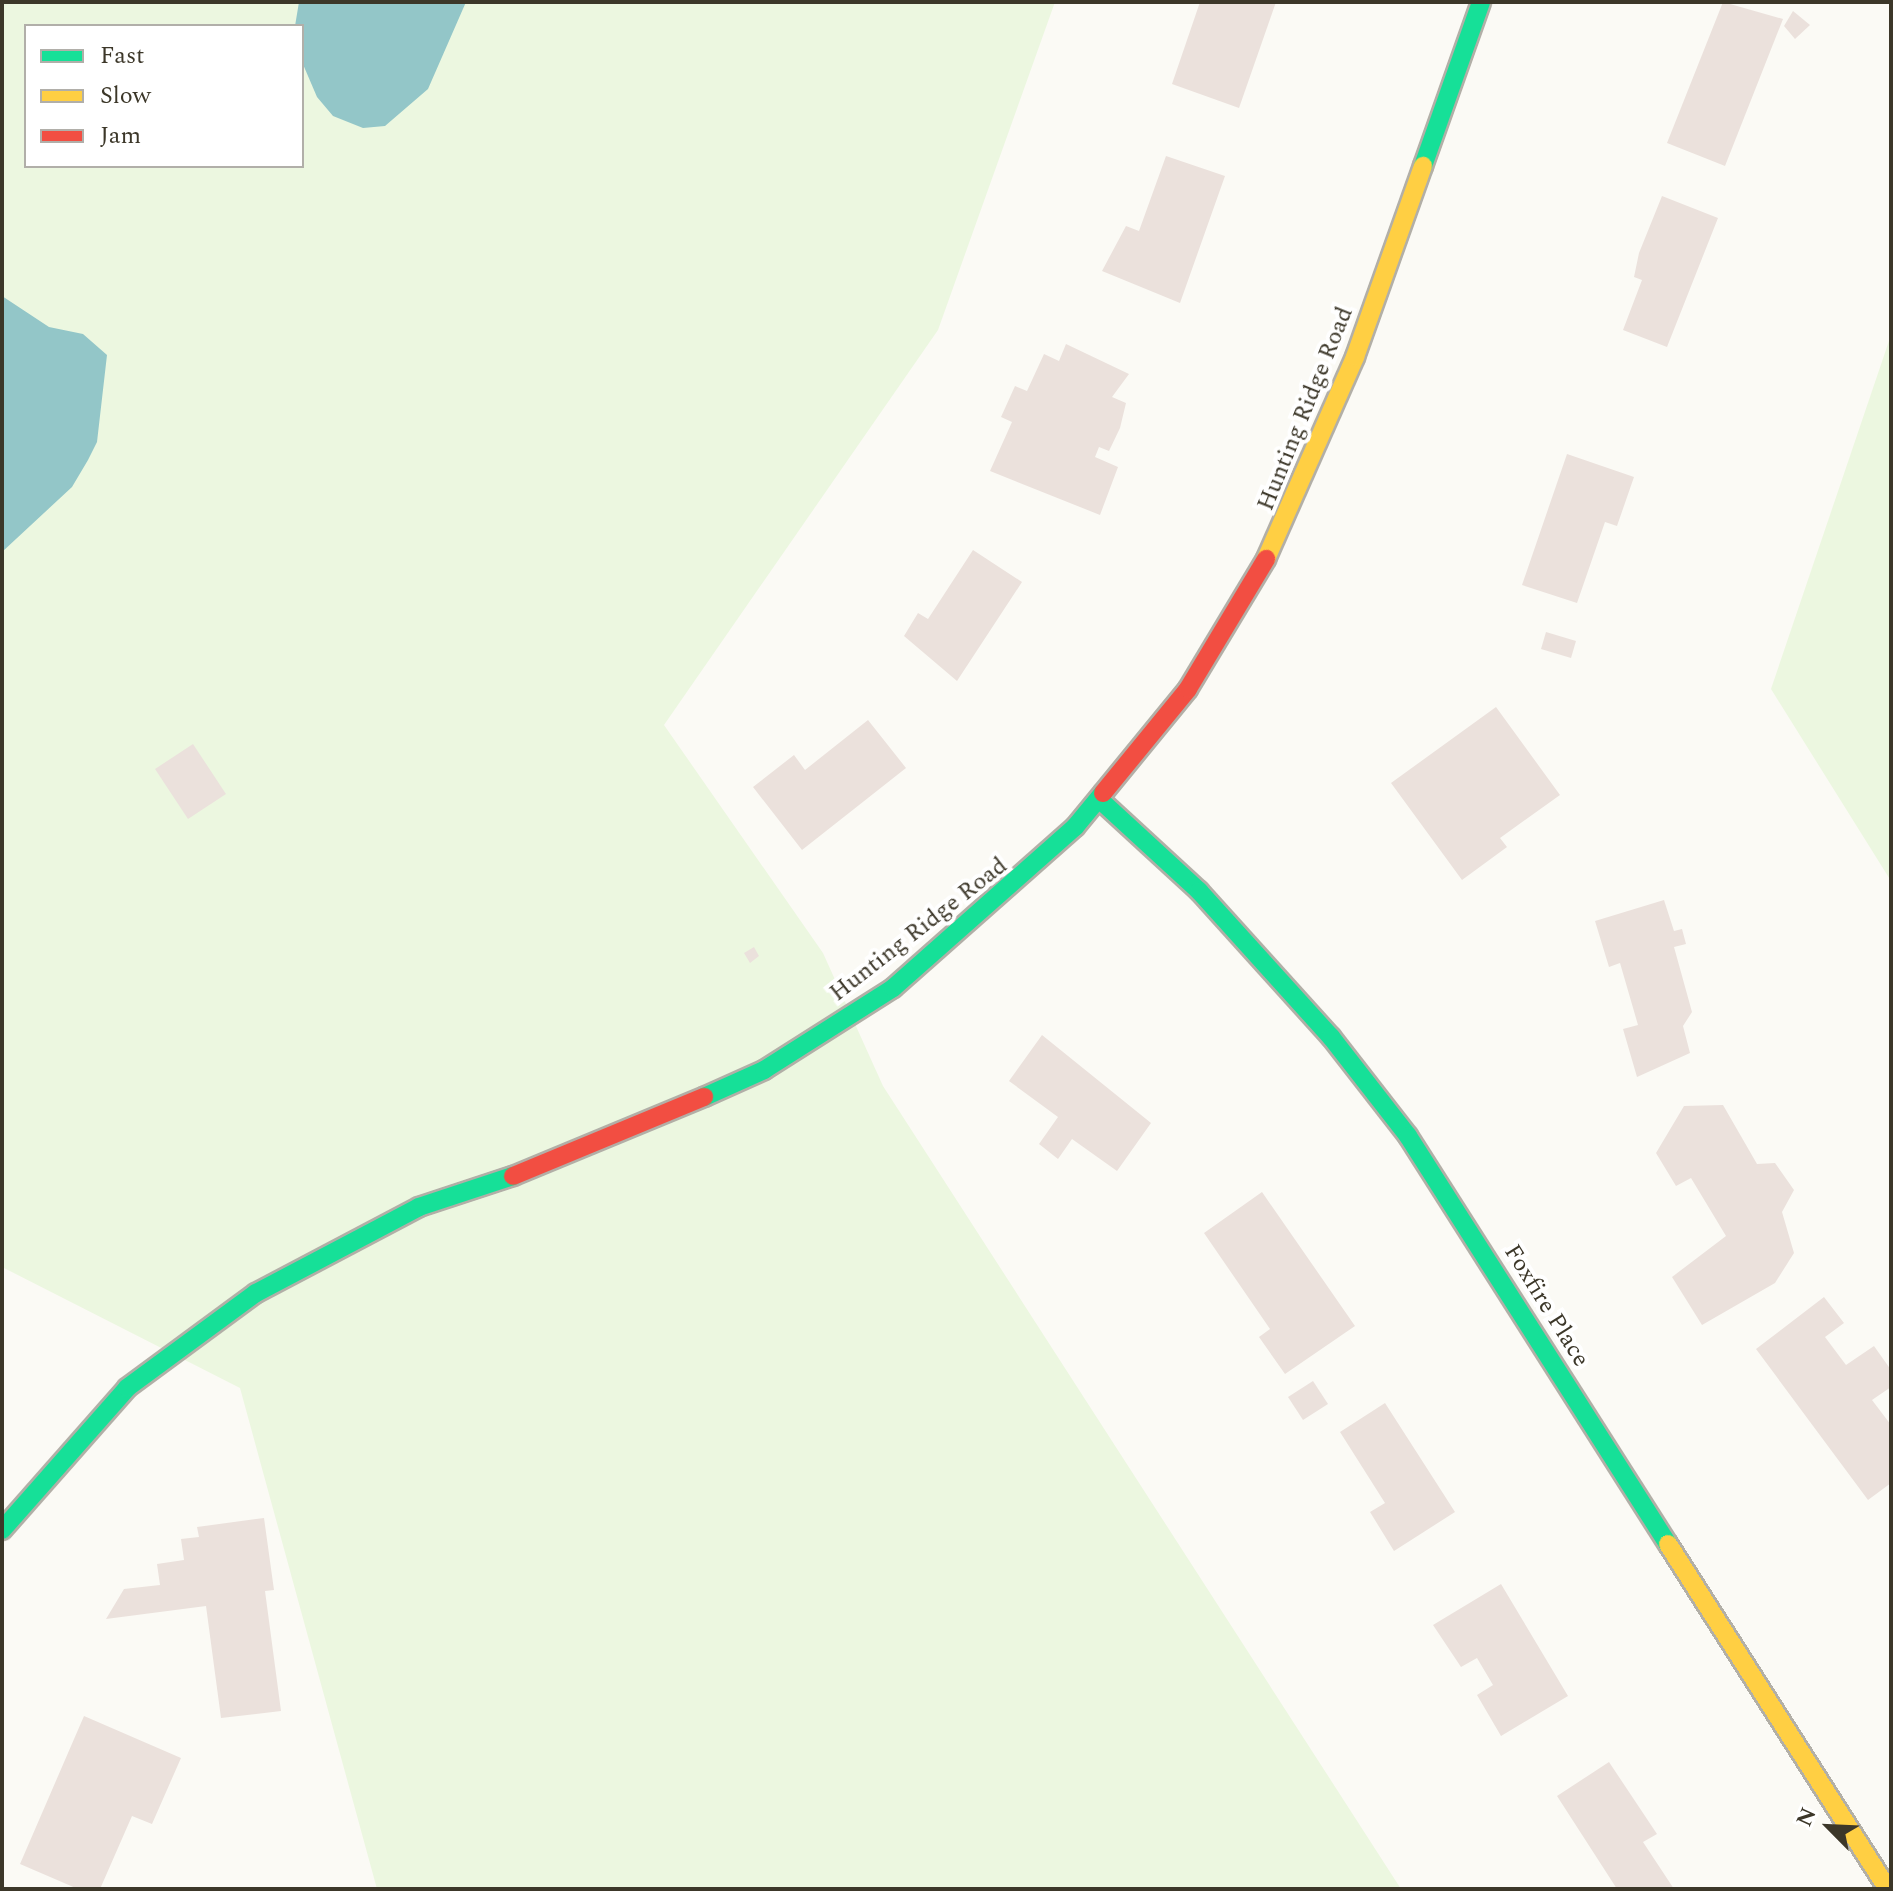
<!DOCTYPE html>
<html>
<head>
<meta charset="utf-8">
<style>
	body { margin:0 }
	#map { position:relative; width:1893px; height:1891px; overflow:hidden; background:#fbfaf5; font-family:Spectral,serif }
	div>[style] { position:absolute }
	.green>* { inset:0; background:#ecf7e0 }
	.water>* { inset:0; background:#93c6c8 }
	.building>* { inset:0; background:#ebe1dc }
	.roads { filter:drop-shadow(2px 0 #b2afa7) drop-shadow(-2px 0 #b2afa7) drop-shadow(0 2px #b2afa7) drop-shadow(0 -2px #b2afa7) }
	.fast>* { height:18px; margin:-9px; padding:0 9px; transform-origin:9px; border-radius:9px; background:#16e098 }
	.slow>* { height:18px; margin:-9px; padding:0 9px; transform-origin:9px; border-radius:9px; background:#ffcf43 }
	.jam>* { height:18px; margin:-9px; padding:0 9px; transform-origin:9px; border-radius:9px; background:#f24e42 }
	span { translate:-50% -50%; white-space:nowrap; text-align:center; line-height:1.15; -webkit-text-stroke:8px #fff; paint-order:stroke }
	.street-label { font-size:24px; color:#3c3729 }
	.frame { position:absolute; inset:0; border:4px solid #3c3729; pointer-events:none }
	.legend { position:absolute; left:24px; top:24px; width:280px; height:144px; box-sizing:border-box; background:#fff; border:2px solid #b1afa9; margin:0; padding:10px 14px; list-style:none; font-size:24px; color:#3c3729 }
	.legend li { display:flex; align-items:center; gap:16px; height:40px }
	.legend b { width:40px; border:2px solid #b1afa9 }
	.north { position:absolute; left:1789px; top:1787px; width:80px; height:80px; -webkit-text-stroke:6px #fff; paint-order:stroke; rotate:294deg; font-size:22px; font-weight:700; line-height:32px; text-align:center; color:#3c3729 }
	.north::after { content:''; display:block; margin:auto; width:28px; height:36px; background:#3c3729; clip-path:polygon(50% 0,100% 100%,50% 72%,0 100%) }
</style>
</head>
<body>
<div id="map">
	<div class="green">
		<i style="clip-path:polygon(evenodd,2px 2px,1055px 2px,938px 330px,664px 725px,823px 953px,883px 1086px,1401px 1889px,377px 1889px,240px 1388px,2px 1267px,2px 2px,26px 26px,302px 26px,302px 166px,26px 166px,26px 26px)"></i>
		<i style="clip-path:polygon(1891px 335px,1891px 881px,1771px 689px)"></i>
	</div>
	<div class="water">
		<i style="clip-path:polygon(299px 2px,466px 2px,428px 89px,385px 126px,363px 128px,333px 116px,317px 97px,302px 62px,302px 26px,295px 26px)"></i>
		<i style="clip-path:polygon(2px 296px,49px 327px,83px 334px,107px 355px,97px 442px,88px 460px,72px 487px,2px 552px)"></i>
	</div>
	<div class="building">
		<i style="clip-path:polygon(1200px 2px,1276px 2px,1239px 108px,1172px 84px)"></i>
		<i style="clip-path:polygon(1723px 2px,1783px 19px,1725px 166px,1667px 143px)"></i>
		<i style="clip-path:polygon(1793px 11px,1810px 25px,1795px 39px,1784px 26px)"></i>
		<i style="clip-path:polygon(1166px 156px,1225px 176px,1180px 303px,1102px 271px,1126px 226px,1139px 231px)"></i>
		<i style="clip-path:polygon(1662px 196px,1718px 218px,1667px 347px,1623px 330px,1642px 280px,1634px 277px,1639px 253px)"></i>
		<i style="clip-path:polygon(1066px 344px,1129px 374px,1112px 397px,1126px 403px,1120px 428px,1109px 451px,1099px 447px,1095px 457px,1118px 467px,1100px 515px,990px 471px,1012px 422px,1001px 417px,1015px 386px,1027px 391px,1044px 354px,1059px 361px)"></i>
		<i style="clip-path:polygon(1567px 454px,1634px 477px,1617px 526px,1605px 522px,1577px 603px,1522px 585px)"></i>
		<i style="clip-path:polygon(973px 550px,1022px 582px,957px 681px,904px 636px,918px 613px,928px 619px)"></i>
		<i style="clip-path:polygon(1546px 632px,1576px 641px,1571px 658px,1541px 649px)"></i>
		<i style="clip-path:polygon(1496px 707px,1560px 795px,1500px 838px,1507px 847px,1462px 880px,1391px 783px)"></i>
		<i style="clip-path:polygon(868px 720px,906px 768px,802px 850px,753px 787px,794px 755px,805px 770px)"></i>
		<i style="clip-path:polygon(193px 744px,226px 794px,188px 819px,155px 769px)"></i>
		<i style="clip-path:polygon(1664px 900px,1674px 931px,1682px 929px,1686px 944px,1674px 947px,1692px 1012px,1683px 1026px,1690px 1053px,1637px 1077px,1623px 1029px,1638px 1025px,1620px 963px,1609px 967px,1595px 921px)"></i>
		<i style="clip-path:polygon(754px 947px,759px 956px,750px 963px,744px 953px)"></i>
		<i style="clip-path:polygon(1042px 1035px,1151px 1123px,1117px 1171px,1072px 1139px,1058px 1159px,1039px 1144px,1058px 1117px,1009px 1081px)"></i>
		<i style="clip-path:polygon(1723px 1105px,1757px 1164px,1775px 1163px,1794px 1190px,1782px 1212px,1794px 1253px,1775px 1283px,1702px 1325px,1672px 1277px,1726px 1236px,1691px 1178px,1676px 1186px,1656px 1153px,1684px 1106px)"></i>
		<i style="clip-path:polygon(1262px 1192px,1355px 1326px,1285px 1374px,1259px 1337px,1270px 1329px,1204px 1233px)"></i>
		<i style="clip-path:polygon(1824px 1297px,1844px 1323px,1825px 1337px,1846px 1365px,1874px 1346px,1891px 1370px,1891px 1387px,1872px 1400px,1891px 1425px,1891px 1483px,1868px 1500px,1756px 1349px)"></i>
		<i style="clip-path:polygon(1313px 1381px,1328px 1404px,1303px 1420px,1288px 1397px)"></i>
		<i style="clip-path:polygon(1385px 1403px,1455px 1512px,1394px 1551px,1370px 1512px,1385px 1503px,1340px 1432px)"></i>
		<i style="clip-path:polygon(264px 1518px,274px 1590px,265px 1591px,281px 1711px,221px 1718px,206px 1606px,106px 1619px,124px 1589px,160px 1585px,157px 1564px,184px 1560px,181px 1539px,199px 1537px,197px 1527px)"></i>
		<i style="clip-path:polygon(1501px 1584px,1568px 1696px,1501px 1736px,1477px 1695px,1493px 1685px,1477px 1658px,1461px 1667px,1433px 1625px)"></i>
		<i style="clip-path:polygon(84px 1716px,181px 1758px,152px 1824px,132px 1816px,100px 1889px,78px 1889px,20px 1864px)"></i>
		<i style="clip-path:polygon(1609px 1762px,1657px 1834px,1643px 1842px,1674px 1889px,1617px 1889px,1557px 1796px)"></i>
	</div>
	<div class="roads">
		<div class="fast">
			<i style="left:1423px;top:166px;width:174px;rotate:-70.5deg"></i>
			<i style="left:1099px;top:799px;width:136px;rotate:42.6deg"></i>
			<i style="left:1199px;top:891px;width:197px;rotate:47.9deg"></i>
			<i style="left:1331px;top:1037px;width:125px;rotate:52.1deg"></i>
			<i style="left:1408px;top:1136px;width:484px;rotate:57.5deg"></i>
			<i style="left:704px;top:1097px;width:66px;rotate:-24.2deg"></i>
			<i style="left:764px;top:1070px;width:153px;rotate:-32.4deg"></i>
			<i style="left:893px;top:988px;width:243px;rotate:-41.5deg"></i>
			<i style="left:1075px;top:827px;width:44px;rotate:-50.5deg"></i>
			<i style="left:2px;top:1530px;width:189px;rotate:-48.6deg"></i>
			<i style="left:127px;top:1388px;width:160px;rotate:-36.4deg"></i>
			<i style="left:256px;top:1293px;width:184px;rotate:-27.8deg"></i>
			<i style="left:419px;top:1207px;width:99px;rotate:-18.3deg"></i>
		</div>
		<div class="slow">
			<i style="left:1266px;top:559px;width:221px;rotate:-66.2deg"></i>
			<i style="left:1355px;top:357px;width:203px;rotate:-70.4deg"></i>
			<i style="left:1668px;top:1544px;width:409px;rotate:57.5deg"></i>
		</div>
		<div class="jam">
			<i style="left:1103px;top:793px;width:134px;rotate:-50.7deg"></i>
			<i style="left:1188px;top:689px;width:152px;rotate:-59deg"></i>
			<i style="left:513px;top:1176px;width:207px;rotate:-22.5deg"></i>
		</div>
	</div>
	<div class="street-label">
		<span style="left:1306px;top:409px;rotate:-68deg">Hunting Ridge Road</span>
		<span style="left:919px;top:930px;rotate:-38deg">Hunting Ridge Road</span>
		<span style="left:1546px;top:1306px;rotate:58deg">Foxfire Place</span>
	</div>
	<div class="frame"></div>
	<ul class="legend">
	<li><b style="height:10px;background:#16e098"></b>Fast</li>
	<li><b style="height:10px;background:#ffcf43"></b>Slow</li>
	<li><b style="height:10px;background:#f24e42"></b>Jam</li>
	</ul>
	<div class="north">N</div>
</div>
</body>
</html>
